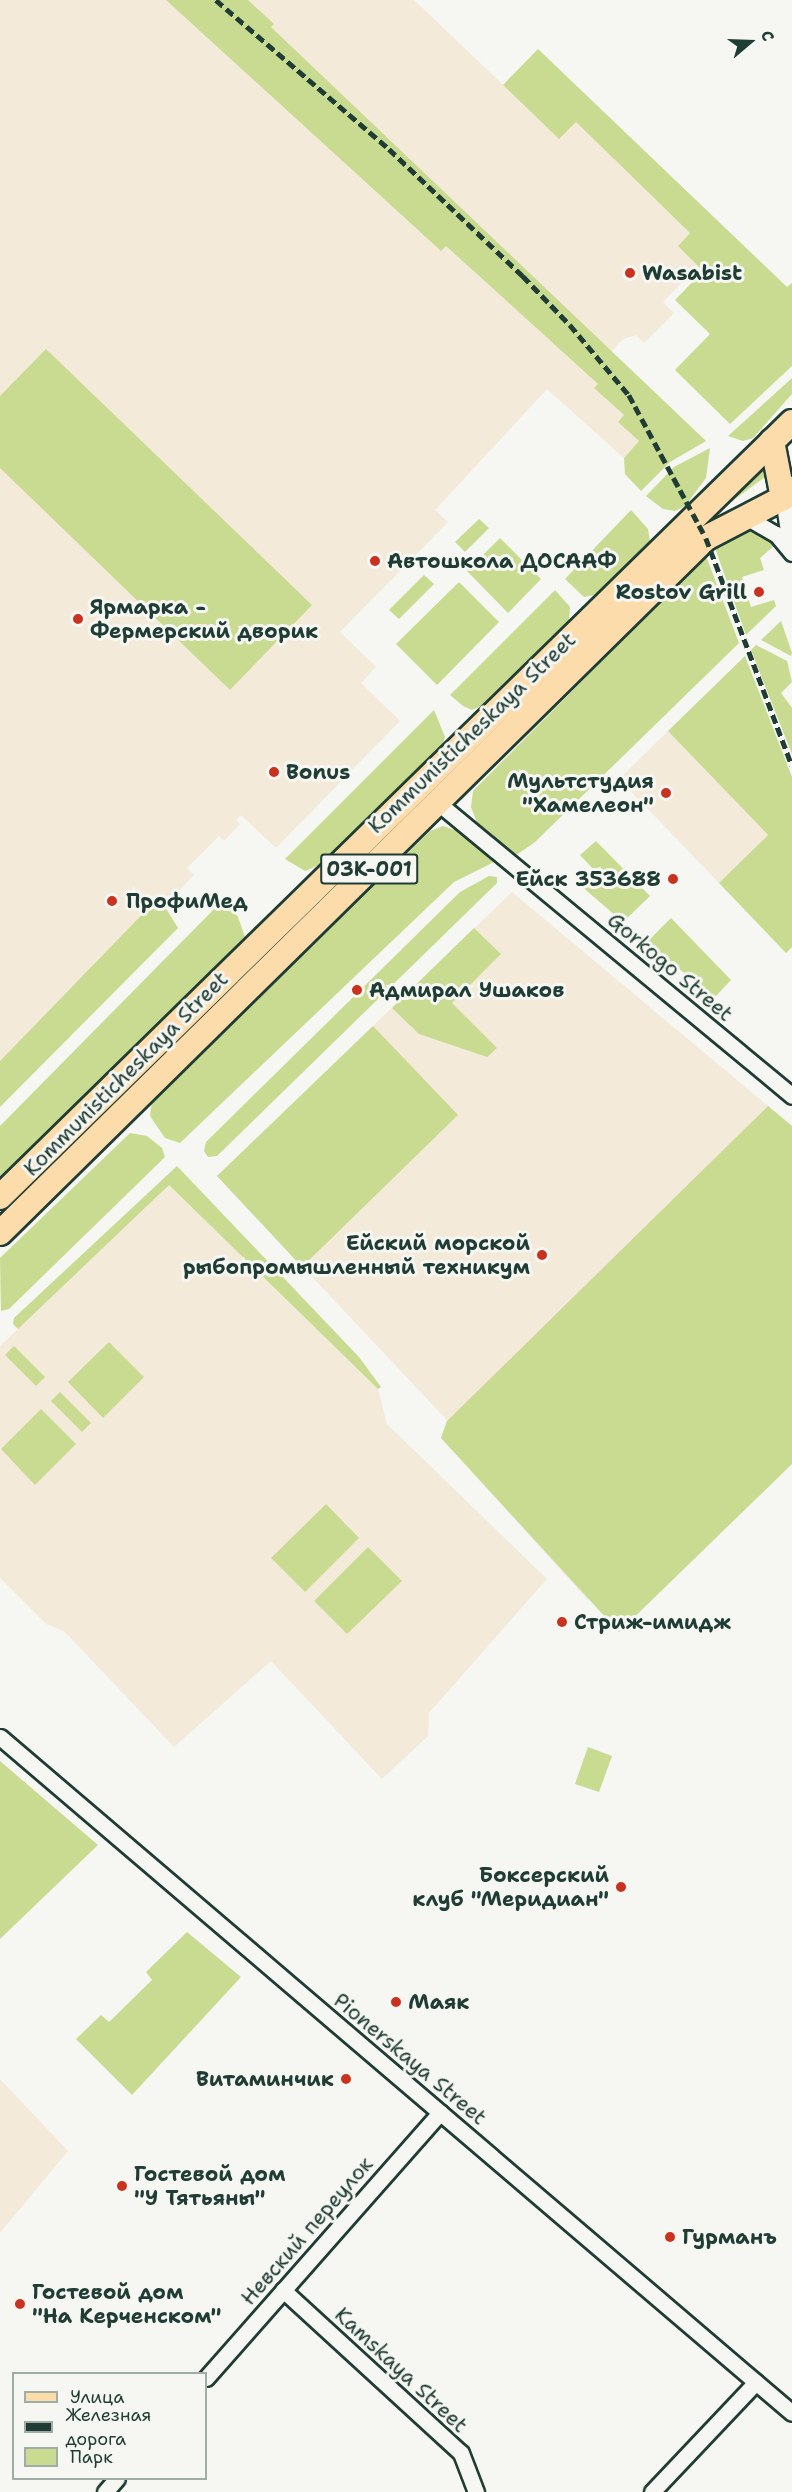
<!DOCTYPE html>
<html>
<head>
<meta charset="utf-8">
<style>
	body { margin:0 }
	#map { position:relative; width:792px; height:2492px; overflow:hidden; background:#f6f6f2; font-family:"Shantell Sans",sans-serif }
	div>[style] { position:absolute }
	.built>* { inset:0; background:#f4eada }
	.green>* { inset:0; background:#c8db90 }
	.roads { filter:drop-shadow(2px 0 #1f3d34) drop-shadow(-2px 0 #1f3d34) drop-shadow(0 2px #1f3d34) drop-shadow(0 -2px #1f3d34) }
	.street>* { height:15px; margin:-7.5px; padding:0 7.5px; transform-origin:7.5px; border-radius:7.5px; background:#f6f6f2 }
	.primary>* { height:24px; margin:-12px; padding:0 12px; transform-origin:12px; border-radius:12px; background:#fddcac }
	.rail>* { height:4.5px; margin-top:-2.25px; transform-origin:0; background:repeating-linear-gradient(90deg,#1f3d34 0 9px,transparent 0 13.5px) }
	.dots>* { width:16px; height:16px; translate:-50% -50%; box-sizing:border-box; border:3px solid #f6f6f2; border-radius:50% }
	span { translate:-50% -50%; white-space:nowrap; text-align:center; line-height:1.15; -webkit-text-stroke:6px #f6f6f2; paint-order:stroke }
	.shield-label span { padding:2px 4px; background:#f6f6f2; border:2px solid; border-radius:4px; -webkit-text-stroke-width:0 }
	.shield-label { font-size:20px; color:#1f3d34; font-weight:700 }
	.poi-label { font-size:21px; color:#1f3d34; font-weight:700 }
	.left { translate:0 -50%; text-align:left }
	.right { translate:-100% -50%; text-align:right }
	.street-label { font-size:21px; color:#1f3d34 }
	.legend { position:absolute; left:12px; top:2372px; width:195px; height:108px; box-sizing:border-box; background:#f6f6f2; border:2px solid #a0aca6; margin:0; padding:8px 10px; list-style:none; font-size:18px; color:#1f3d34 }
	.legend li { display:flex; align-items:center; gap:12px; height:30px }
	.legend b { width:30px; border:2px solid #a0aca6 }
	.north { position:absolute; left:720px; top:12px; width:60px; height:60px; -webkit-text-stroke:4px #f6f6f2; paint-order:stroke; rotate:71deg; font-size:16px; font-weight:700; line-height:24px; text-align:center; color:#1f3d34 }
	.north::after { content:''; display:block; margin:auto; width:21px; height:27px; background:#1f3d34; clip-path:polygon(50% 0,100% 100%,50% 72%,0 100%) }
</style>
</head>
<body>
<div id="map">
	<div class="built">
		<i style="clip-path:polygon(0 0,166px 0,441px 251px,446px 246px,598px 384px,595px 389px,624px 415px,618px 422px,639px 441px,624px 458px,547px 389px,435px 510px,448px 522px,340px 632px,376px 667px,361px 683px,400px 721px,276px 848px,241px 815px,236px 820px,240px 824px,224px 841px,219px 836px,187px 868px,194px 875px,167px 904px,159px 897px,0 1061px)"></i>
		<i style="clip-path:polygon(248px 0,414px 0,559px 138px,576px 122px,690px 233px,678px 246px,698px 266px,663px 302px,674px 313px,644px 343px,636px 335px,623px 339px,611px 352px,271px 27px,273px 24px)"></i>
		<i style="clip-path:polygon(668px 731px,768px 835px,719px 883px,619px 779px)"></i>
		<i style="clip-path:polygon(512px 892px,792px 1126px,588px 1600px,441px 1438px,447px 1420px,217px 1176px)"></i>
		<i style="clip-path:polygon(169px 1185px,378px 1389px,387px 1424px,547px 1579px,429px 1713px,428px 1736px,382px 1779px,271px 1661px,174px 1747px,64px 1631px,46px 1624px,0 1578px,0 1346px)"></i>
		<i style="clip-path:polygon(0 2079px,68px 2151px,0 2233px)"></i>
	</div>
	<div class="green">
		<i style="clip-path:polygon(166px 0,248px 0,274px 24px,271px 27px,706px 441px,670px 462px,641px 491px,625px 474px,624px 458px,639px 441px,618px 422px,624px 415px,594px 388px,598px 384px,446px 246px,441px 251px)"></i>
		<i style="clip-path:polygon(538px 49px,787px 287px,792px 283px,792px 366px,730px 424px,675px 370px,710px 334px,675px 300px,703px 271px,678px 246px,690px 233px,576px 122px,559px 139px,503px 85px)"></i>
		<i style="clip-path:polygon(46px 349px,312px 605px,230px 690px,0 468px,0 396px)"></i>
		<i style="clip-path:polygon(792px 378px,792px 394px,753px 438px,743px 441px,728px 436px)"></i>
		<i style="clip-path:polygon(710px 448px,706px 478px,685px 506px,675px 511px,663px 509px,646px 496px,674px 467px)"></i>
		<i style="clip-path:polygon(765px 461px,769px 474px,716px 513px)"></i>
		<i style="clip-path:polygon(631px 510px,648px 529px,650px 542px,598px 594px,584px 597px,565px 579px)"></i>
		<i style="clip-path:polygon(479px 519px,489px 528px,465px 552px,455px 542px)"></i>
		<i style="clip-path:polygon(747px 530px,763px 534px,775px 545px,760px 558px,764px 570px,742px 577px,751px 607px,774px 600px,776px 606px,746px 635px,715px 548px,735px 532px)"></i>
		<i style="clip-path:polygon(500px 538px,541px 579px,508px 613px,467px 571px)"></i>
		<i style="clip-path:polygon(706px 556px,739px 643px,535px 842px,515px 856px,478px 825px,471px 807px,473px 791px)"></i>
		<i style="clip-path:polygon(424px 575px,434px 584px,399px 619px,389px 610px)"></i>
		<i style="clip-path:polygon(459px 582px,499px 622px,437px 685px,396px 644px)"></i>
		<i style="clip-path:polygon(555px 590px,570px 607px,569px 620px,481px 706px,472px 710px,463px 706px,450px 695px)"></i>
		<i style="clip-path:polygon(781px 621px,792px 653px,791px 656px,761px 640px)"></i>
		<i style="clip-path:polygon(756px 645px,787px 661px,792px 682px,781px 693px,792px 708px,792px 754px,751px 650px)"></i>
		<i style="clip-path:polygon(745px 656px,792px 777px,792px 947px,786px 953px,719px 883px,768px 835px,668px 731px)"></i>
		<i style="clip-path:polygon(434px 710px,445px 737px,443px 743px,324px 863px,305px 871px,285px 859px)"></i>
		<i style="clip-path:polygon(443px 826px,457px 831px,494px 862px,454px 882px,180px 1143px,165px 1138px,150px 1116px,152px 1100px,430px 831px)"></i>
		<i style="clip-path:polygon(596px 841px,650px 896px,623px 922px,580px 885px,595px 871px,580px 855px)"></i>
		<i style="clip-path:polygon(489px 876px,497px 877px,497px 883px,217px 1156px,208px 1157px,204px 1151px,206px 1142px,460px 892px)"></i>
		<i style="clip-path:polygon(159px 897px,178px 928px,0 1107px,0 1061px)"></i>
		<i style="clip-path:polygon(224px 899px,238px 917px,245px 937px,0 1178px,0 1126px)"></i>
		<i style="clip-path:polygon(671px 918px,731px 980px,714px 998px,647px 942px)"></i>
		<i style="clip-path:polygon(474px 928px,501px 954px,452px 1003px,497px 1048px,487px 1057px,419px 1034px,392px 1008px)"></i>
		<i style="clip-path:polygon(373px 1026px,458px 1115px,302px 1267px,217px 1176px)"></i>
		<i style="clip-path:polygon(768px 1106px,792px 1126px,792px 1464px,619px 1632px,441px 1438px,447px 1421px)"></i>
		<i style="clip-path:polygon(130px 1133px,147px 1136px,162px 1148px,165px 1157px,9px 1309px,1px 1311px,0 1258px)"></i>
		<i style="clip-path:polygon(177px 1166px,359px 1357px,381px 1387px,378px 1389px,169px 1185px,18px 1329px,13px 1324px,14px 1318px)"></i>
		<i style="clip-path:polygon(109px 1342px,144px 1377px,103px 1418px,68px 1382px)"></i>
		<i style="clip-path:polygon(14px 1346px,45px 1377px,36px 1386px,5px 1355px)"></i>
		<i style="clip-path:polygon(60px 1392px,91px 1423px,82px 1432px,51px 1401px)"></i>
		<i style="clip-path:polygon(41px 1409px,76px 1444px,35px 1485px,1px 1449px)"></i>
		<i style="clip-path:polygon(326px 1504px,359px 1538px,305px 1592px,271px 1558px)"></i>
		<i style="clip-path:polygon(368px 1547px,402px 1581px,347px 1634px,314px 1601px)"></i>
		<i style="clip-path:polygon(588px 1747px,612px 1756px,599px 1792px,575px 1784px)"></i>
		<i style="clip-path:polygon(0 1761px,98px 1845px,0 1939px)"></i>
		<i style="clip-path:polygon(187px 1932px,241px 1977px,132px 2095px,76px 2039px,101px 2015px,109px 2022px,152px 1980px,146px 1972px)"></i>
	</div>
	<div class="roads">
		<div class="street">
			<i style="left:783px;top:498px;width:54px;rotate:81.4deg"></i>
			<i style="left:746px;top:517px;width:34px;rotate:30deg"></i>
			<i style="left:776px;top:534px;width:25px;rotate:50deg"></i>
			<i style="left:437px;top:802px;width:461px;rotate:39.6deg"></i>
			<i style="left:0;top:1737px;width:1041px;rotate:40.48deg"></i>
			<i style="left:283px;top:2290px;width:241px;rotate:42.5deg"></i>
			<i style="left:461px;top:2453px;width:42px;rotate:69deg"></i>
			<i style="left:206px;top:2378px;width:354px;rotate:-48.6deg"></i>
			<i style="left:105px;top:2492px;width:18px;rotate:-49deg"></i>
			<i style="left:652px;top:2492px;width:151px;rotate:-46.6deg"></i>
		</div>
		<div class="primary">
			<i style="left:772px;top:441px;width:58px;rotate:79.1deg"></i>
			<i style="left:0;top:1197px;width:1108px;rotate:-44.38deg"></i>
			<i style="left:0;top:1233px;width:991px;rotate:-44.55deg"></i>
			<i style="left:706px;top:538px;width:87px;rotate:-27.5deg"></i>
			<i style="left:783px;top:498px;width:13px;rotate:-45deg"></i>
		</div>
	</div>
	<div class="rail">
		<i style="left:216px;top:0;width:228px;rotate:40.7deg"></i>
		<i style="left:389px;top:149px;width:185px;rotate:43.5deg"></i>
		<i style="left:523px;top:276px;width:68px;rotate:46.2deg"></i>
		<i style="left:570px;top:325px;width:92px;rotate:49.9deg"></i>
		<i style="left:629px;top:395px;width:162px;rotate:61.7deg"></i>
		<i style="left:706px;top:538px;width:243px;rotate:69.3deg"></i>
	</div>
	<div class="dots">
		<i style="left:630px;top:273px;background:#c8321e"></i>
		<i style="left:375px;top:561px;background:#c8321e"></i>
		<i style="left:759px;top:592px;background:#c8321e"></i>
		<i style="left:78px;top:619px;background:#c8321e"></i>
		<i style="left:274px;top:772px;background:#c8321e"></i>
		<i style="left:666px;top:793px;background:#c8321e"></i>
		<i style="left:673px;top:879px;background:#c8321e"></i>
		<i style="left:112px;top:901px;background:#c8321e"></i>
		<i style="left:357px;top:990px;background:#c8321e"></i>
		<i style="left:542px;top:1255px;background:#c8321e"></i>
		<i style="left:562px;top:1622px;background:#c8321e"></i>
		<i style="left:621px;top:1887px;background:#c8321e"></i>
		<i style="left:396px;top:2002px;background:#c8321e"></i>
		<i style="left:346px;top:2079px;background:#c8321e"></i>
		<i style="left:122px;top:2186px;background:#c8321e"></i>
		<i style="left:670px;top:2237px;background:#c8321e"></i>
		<i style="left:20px;top:2304px;background:#c8321e"></i>
	</div>
	<div class="shield-label">
		<span style="left:369px;top:869px">03К-001</span>
	</div>
	<div class="poi-label">
		<span class="left" style="left:642px;top:273px">Wasabist</span>
		<span class="left" style="left:387px;top:561px">Автошкола ДОСААФ</span>
		<span class="right" style="left:747px;top:592px">Rostov Grill</span>
		<span class="left" style="left:90px;top:619px">Ярмарка -<br>Фермерский дворик</span>
		<span class="left" style="left:286px;top:772px">Bonus</span>
		<span class="right" style="left:654px;top:793px">Мультстудия<br>"Хамелеон"</span>
		<span class="right" style="left:661px;top:879px">Ейск 353688</span>
		<span class="left" style="left:126px;top:901px">ПрофиМед</span>
		<span class="left" style="left:369px;top:990px">Адмирал Ушаков</span>
		<span class="right" style="left:530px;top:1255px">Ейский морской<br>рыбопромышленный техникум</span>
		<span class="left" style="left:574px;top:1622px">Стриж-имидж</span>
		<span class="right" style="left:609px;top:1887px">Боксерский<br>клуб "Меридиан"</span>
		<span class="left" style="left:408px;top:2002px">Маяк</span>
		<span class="right" style="left:334px;top:2079px">Витаминчик</span>
		<span class="left" style="left:134px;top:2186px">Гостевой дом<br>"У Тятьяны"</span>
		<span class="left" style="left:682px;top:2237px">Гурманъ</span>
		<span class="left" style="left:32px;top:2304px">Гостевой дом<br>"На Керченском"</span>
	</div>
	<div class="street-label">
		<span style="left:472px;top:733px;rotate:-44deg">Kommunisticheskaya Street</span>
		<span style="left:670px;top:967px;rotate:40deg">Gorkogo Street</span>
		<span style="left:126px;top:1074px;rotate:-45deg">Kommunisticheskaya Street</span>
		<span style="left:410px;top:2059px;rotate:40deg">Pionerskaya Street</span>
		<span style="left:307px;top:2231px;rotate:-49deg">Невский переулок</span>
		<span style="left:401px;top:2370px;rotate:43deg">Kamskaya Street</span>
	</div>
	<ul class="legend">
	<li><b style="height:8px;background:#fddcac"></b>Улица</li>
	<li><b style="height:8px;background:#1f3d34"></b>Железная дорога</li>
	<li><b style="height:16px;background:#c8db90"></b>Парк</li>
	</ul>
	<div class="north">С</div>
</div>
</body>
</html>
